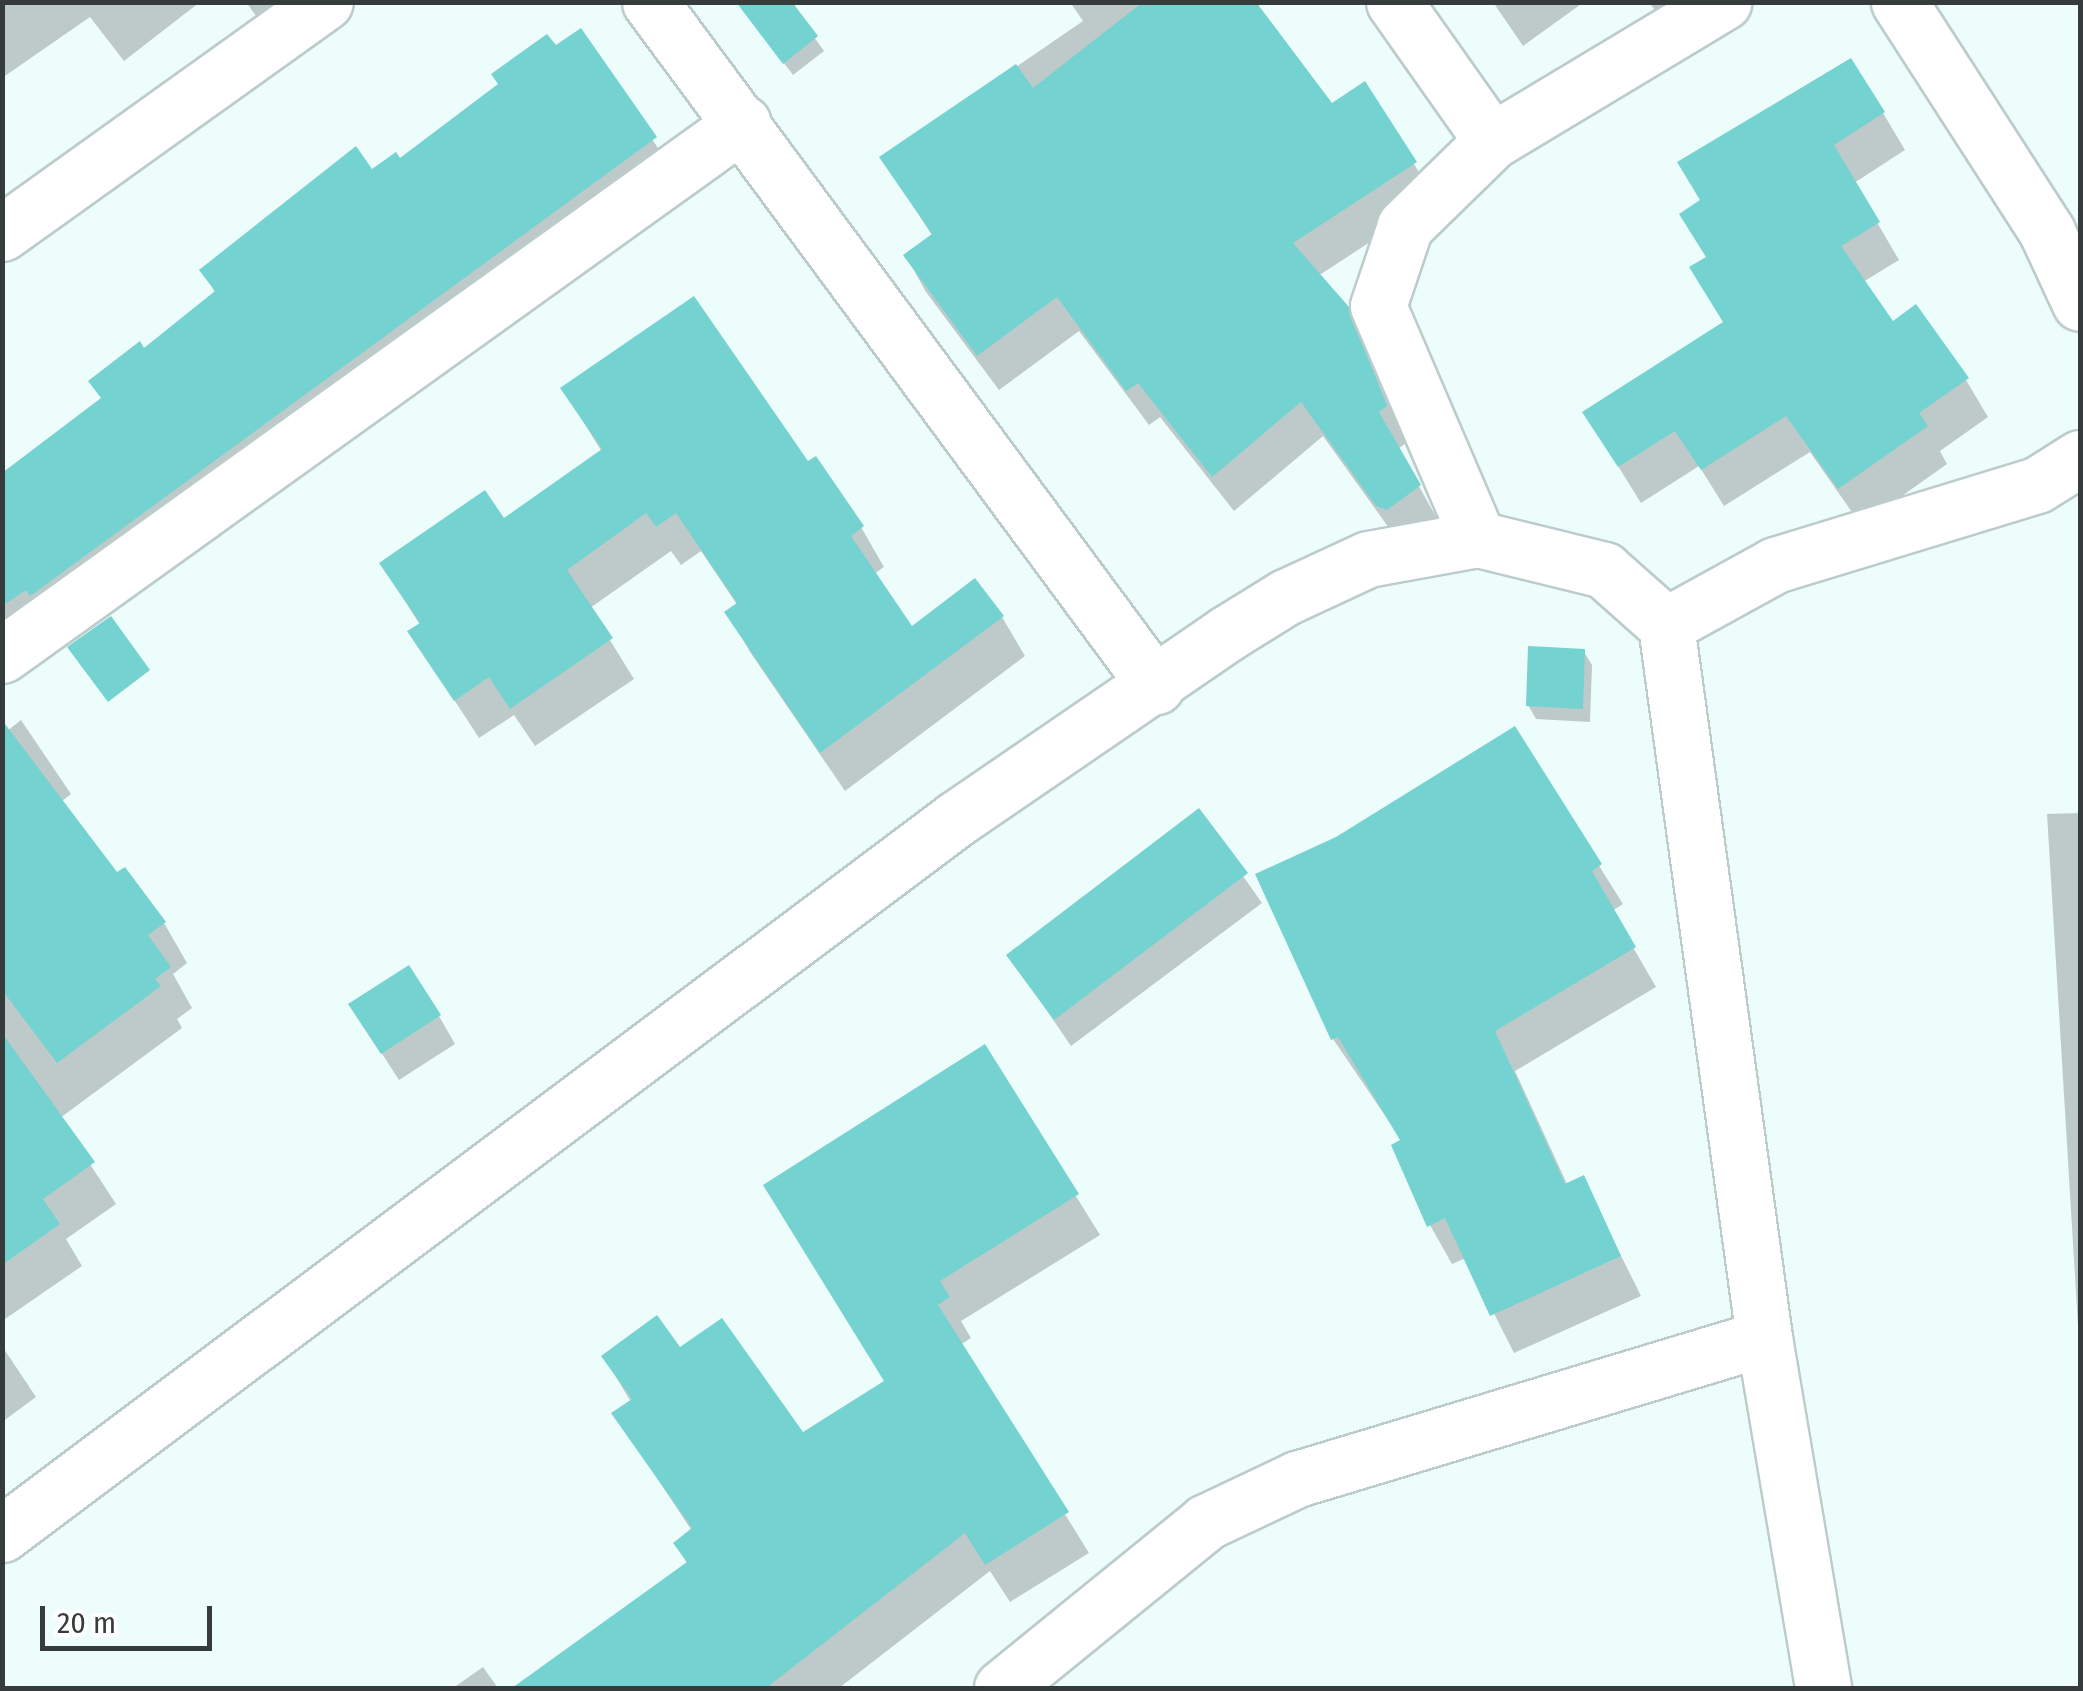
<!DOCTYPE html>
<html>
<head>
<meta charset="utf-8">
<style>
	body { margin:0 }
	#map { position:relative; width:2083px; height:1691px; overflow:hidden; background:#edfdfc; font-family:"Fira Sans Condensed",sans-serif }
	div>[style] { position:absolute }
	.shadow>* { inset:0; background:#0003 }
	.building>* { inset:0; background:#74d2d0 }
	.roads { filter:drop-shadow(2px 0 #bccccb) drop-shadow(-2px 0 #bccccb) drop-shadow(0 2px #bccccb) drop-shadow(0 -2px #bccccb) }
	.street>* { height:55px; margin:-27.5px; padding:0 27.5px; transform-origin:27.5px; border-radius:27.5px; background:#fff }
	span { translate:-50% -50%; white-space:nowrap; text-align:center; line-height:1.15; -webkit-text-stroke:8px #fff; paint-order:stroke }
	.frame { position:absolute; inset:0; border:5px solid #363c3c; pointer-events:none }
	.scale { position:absolute; left:40px; top:1606px; width:172px; height:45px; box-sizing:border-box; border:5px solid #363c3c; border-top:0; padding-left:12px; font-size:30px; line-height:35px; white-space:nowrap; color:#363c3c; -webkit-text-stroke:8px #fff; paint-order:stroke }
</style>
</head>
<body>
<div id="map">
	<div class="shadow">
		<i style="clip-path:polygon(2px 2px,200px 2px,124px 61px,90px 17px,2px 78px)"></i>
		<i style="clip-path:polygon(246px 2px,308px 2px,268px 32px)"></i>
		<i style="clip-path:polygon(789px 2px,824px 51px,793px 75px,747px 14px)"></i>
		<i style="clip-path:polygon(1070px 2px,1253px 2px,1332px 106px,1364px 85px,1436px 199px,1318px 276px,1368px 345px,1406px 443px,1398px 449px,1439px 522px,1399px 542px,1323px 436px,1234px 511px,1160px 417px,1149px 425px,1079px 331px,999px 390px,926px 292px,906px 256px,933px 237px,883px 158px,1083px 21px)"></i>
		<i style="clip-path:polygon(1493px 2px,1584px 2px,1523px 46px)"></i>
		<i style="clip-path:polygon(1649px 2px,1700px 2px,1678px 43px)"></i>
		<i style="clip-path:polygon(580px 31px,678px 178px,2px 677px,2px 476px,102px 400px,144px 351px,216px 294px,202px 271px,400px 161px)"></i>
		<i style="clip-path:polygon(1883px 113px,1905px 150px,1854px 183px,1899px 260px,1863px 282px,1892px 324px,1966px 380px,1988px 417px,1940px 451px,1947px 464px,1861px 525px,1810px 452px,1724px 506px,1699px 466px,1641px 503px,1585px 413px,1726px 324px,1708px 258px,1682px 214px)"></i>
		<i style="clip-path:polygon(563px 389px,808px 464px,861px 527px,884px 567px,874px 574px,911px 629px,1002px 617px,1025px 656px,845px 791px,750px 652px,728px 612px,738px 606px,701px 551px,681px 565px,671px 551px,590px 608px,634px 679px,535px 746px,514px 715px,479px 738px,410px 632px,420px 625px,382px 564px,503px 521px,602px 452px)"></i>
		<i style="clip-path:polygon(1584px 652px,1592px 665px,1590px 722px,1536px 719px,1528px 705px)"></i>
		<i style="clip-path:polygon(21px 720px,71px 794px,61px 802px,117px 876px,164px 923px,187px 963px,173px 974px,192px 1008px,177px 1019px,182px 1028px,60px 1118px,116px 1204px,66px 1239px,82px 1266px,2px 1321px,2px 735px)"></i>
		<i style="clip-path:polygon(1514px 730px,1623px 904px,1612px 911px,1656px 987px,1515px 1071px,1568px 1186px,1583px 1179px,1641px 1296px,1514px 1353px,1466px 1258px,1452px 1264px,1430px 1225px,1403px 1142px,1333px 1039px,1258px 876px,1337px 839px)"></i>
		<i style="clip-path:polygon(1198px 812px,1262px 903px,1071px 1046px,1009px 955px)"></i>
		<i style="clip-path:polygon(2080px 813px,2080px 1359px,2047px 814px)"></i>
		<i style="clip-path:polygon(439px 1016px,455px 1044px,399px 1080px,368px 1032px)"></i>
		<i style="clip-path:polygon(984px 1048px,1100px 1235px,961px 1321px,971px 1338px,960px 1345px,1089px 1553px,1010px 1602px,990px 1571px,839px 1688px,516px 1688px,688px 1565px,676px 1544px,692px 1531px,615px 1414px,631px 1402px,604px 1357px,679px 1351px,802px 1435px,886px 1382px)"></i>
		<i style="clip-path:polygon(2px 1346px,36px 1397px,2px 1422px)"></i>
		<i style="clip-path:polygon(483px 1667px,498px 1688px,453px 1688px)"></i>
	</div>
	<div class="building">
		<i style="clip-path:polygon(736px 2px,792px 2px,818px 36px,783px 64px)"></i>
		<i style="clip-path:polygon(1143px 2px,1256px 2px,1332px 103px,1365px 81px,1417px 162px,1293px 243px,1349px 307px,1387px 406px,1379px 412px,1421px 485px,1387px 510px,1376px 506px,1301px 402px,1212px 477px,1138px 383px,1126px 391px,1057px 297px,977px 356px,903px 255px,932px 234px,879px 157px,1016px 64px,1033px 88px)"></i>
		<i style="clip-path:polygon(581px 28px,657px 137px,30px 596px,26px 590px,2px 606px,2px 473px,101px 398px,88px 381px,140px 341px,144px 348px,215px 291px,199px 270px,356px 146px,372px 169px,396px 152px,400px 158px,498px 84px,491px 74px,547px 34px,556px 45px)"></i>
		<i style="clip-path:polygon(1851px 58px,1885px 112px,1834px 145px,1880px 222px,1841px 246px,1893px 321px,1916px 304px,1969px 378px,1919px 413px,1928px 426px,1838px 489px,1786px 416px,1701px 470px,1675px 431px,1618px 467px,1582px 412px,1723px 322px,1689px 267px,1706px 257px,1679px 214px,1700px 200px,1677px 162px)"></i>
		<i style="clip-path:polygon(694px 296px,808px 461px,816px 456px,864px 526px,851px 536px,912px 626px,975px 578px,1004px 616px,820px 753px,724px 612px,737px 603px,676px 513px,656px 527px,646px 513px,567px 570px,613px 638px,510px 709px,489px 677px,454px 701px,407px 631px,420px 623px,379px 563px,485px 490px,504px 518px,602px 449px,560px 388px)"></i>
		<i style="clip-path:polygon(111px 616px,150px 670px,108px 702px,67px 647px)"></i>
		<i style="clip-path:polygon(1528px 646px,1585px 649px,1583px 709px,1526px 706px)"></i>
		<i style="clip-path:polygon(2px 720px,117px 872px,125px 867px,166px 922px,148px 935px,171px 967px,155px 979px,161px 986px,57px 1063px,2px 990px)"></i>
		<i style="clip-path:polygon(1515px 726px,1602px 864px,1592px 871px,1636px 947px,1495px 1031px,1565px 1184px,1584px 1175px,1621px 1256px,1490px 1316px,1445px 1218px,1427px 1227px,1391px 1145px,1400px 1140px,1338px 1037px,1331px 1040px,1255px 874px,1336px 837px)"></i>
		<i style="clip-path:polygon(1199px 808px,1248px 873px,1054px 1020px,1006px 955px)"></i>
		<i style="clip-path:polygon(409px 965px,441px 1015px,381px 1054px,348px 1004px)"></i>
		<i style="clip-path:polygon(2px 1033px,95px 1162px,43px 1199px,60px 1224px,2px 1265px)"></i>
		<i style="clip-path:polygon(985px 1044px,1079px 1194px,940px 1281px,950px 1297px,938px 1305px,1069px 1512px,985px 1565px,965px 1533px,766px 1688px,512px 1688px,687px 1562px,673px 1543px,692px 1528px,611px 1413px,632px 1399px,601px 1356px,657px 1315px,680px 1347px,722px 1318px,803px 1432px,884px 1381px,763px 1185px)"></i>
	</div>
	<div class="roads">
		<div class="street">
			<i style="left:650px;top:2px;width:851px;rotate:53.51deg"></i>
			<i style="left:1394px;top:2px;width:170px;rotate:54.8deg"></i>
			<i style="left:1492px;top:141px;width:122px;rotate:135.7deg"></i>
			<i style="left:1405px;top:226px;width:84px;rotate:108.6deg"></i>
			<i style="left:1378px;top:306px;width:254px;rotate:66.8deg"></i>
			<i style="left:1899px;top:2px;width:274px;rotate:57.2deg"></i>
			<i style="left:2047px;top:232px;width:78px;rotate:65.1deg"></i>
			<i style="left:1492px;top:141px;width:270px;rotate:-31deg"></i>
			<i style="left:2px;top:233px;width:397px;rotate:-35.6deg"></i>
			<i style="left:1666px;top:625px;width:124px;rotate:-28.8deg"></i>
			<i style="left:1775px;top:565px;width:274px;rotate:-17deg"></i>
			<i style="left:2037px;top:485px;width:51px;rotate:-32.1deg"></i>
			<i style="left:2px;top:655px;width:912px;rotate:-35.68deg"></i>
			<i style="left:2px;top:1534px;width:1192px;rotate:-36.85deg"></i>
			<i style="left:956px;top:819px;width:327px;rotate:-34.4deg"></i>
			<i style="left:1226px;top:634px;width:70px;rotate:-31.7deg"></i>
			<i style="left:1286px;top:597px;width:90px;rotate:-24.9deg"></i>
			<i style="left:1368px;top:559px;width:112px;rotate:-10.3deg"></i>
			<i style="left:1478px;top:539px;width:130px;rotate:13.8deg"></i>
			<i style="left:1604px;top:570px;width:83px;rotate:41.6deg"></i>
			<i style="left:1666px;top:625px;width:720px;rotate:82.17deg"></i>
			<i style="left:1764px;top:1338px;width:355px;rotate:80.4deg"></i>
			<i style="left:1002px;top:1688px;width:263px;rotate:-39.1deg"></i>
			<i style="left:1206px;top:1522px;width:101px;rotate:-25.3deg"></i>
			<i style="left:1297px;top:1479px;width:488px;rotate:-16.8deg"></i>
		</div>
	</div>
	<div class="frame"></div>
	<div class="scale">20 m</div>
</div>
</body>
</html>
